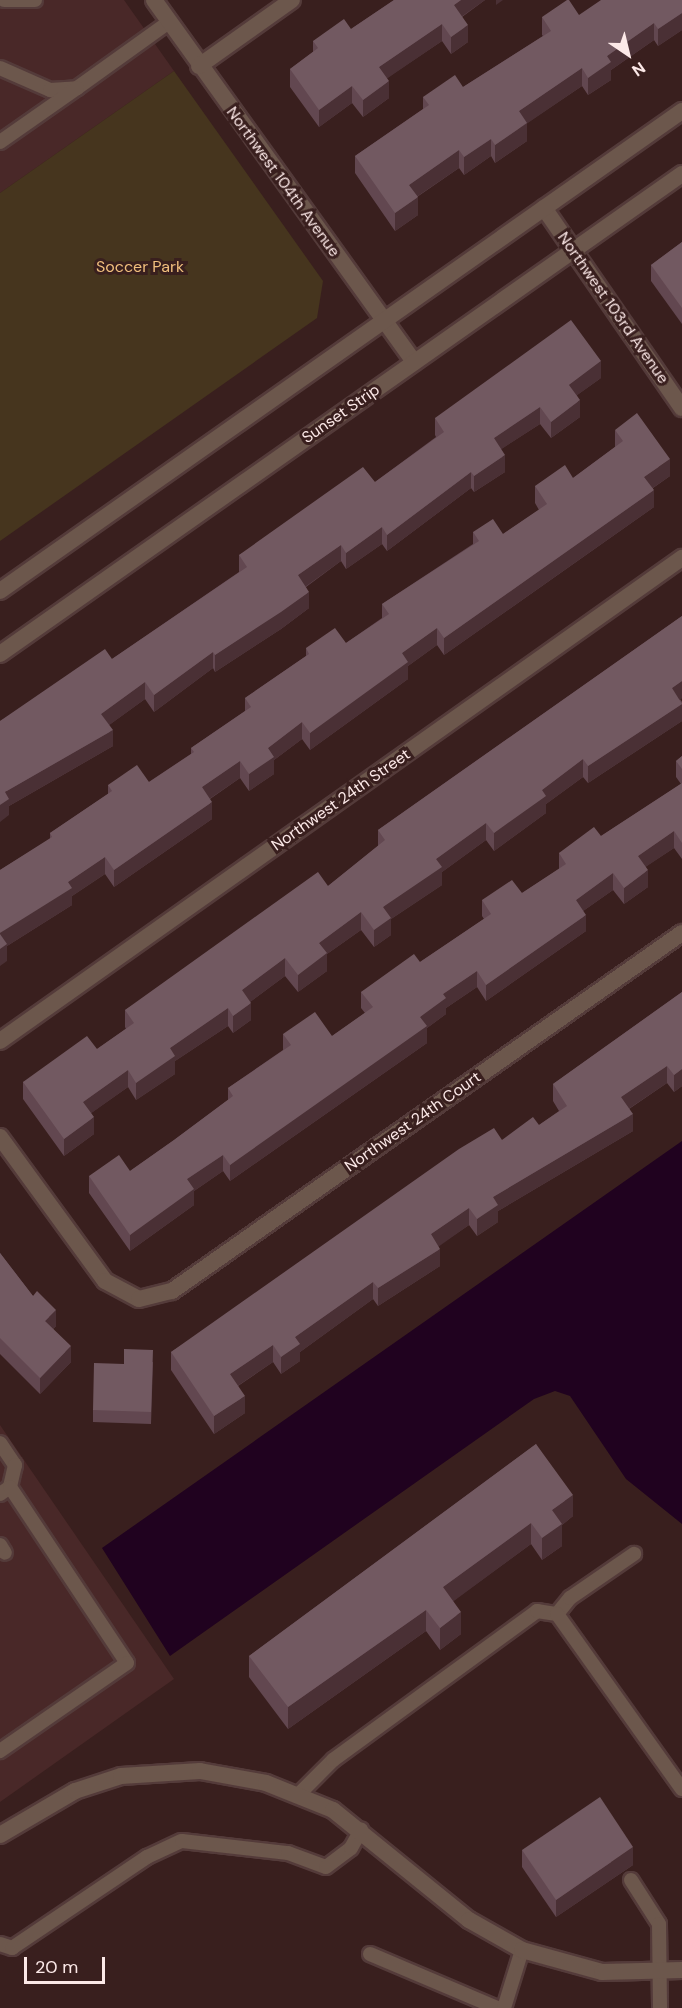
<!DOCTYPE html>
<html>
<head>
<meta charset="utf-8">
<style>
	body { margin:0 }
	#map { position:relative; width:682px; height:2008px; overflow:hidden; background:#391f1e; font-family:"DM Sans",sans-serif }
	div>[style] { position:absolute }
	.built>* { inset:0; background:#492828 }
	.green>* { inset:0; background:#46351e }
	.water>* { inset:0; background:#20021f }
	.roads { filter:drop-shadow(2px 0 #543b3a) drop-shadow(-2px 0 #543b3a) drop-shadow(0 2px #543b3a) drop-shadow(0 -2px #543b3a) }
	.service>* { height:14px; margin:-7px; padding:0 7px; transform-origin:7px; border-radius:7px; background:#6c574c }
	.minor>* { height:16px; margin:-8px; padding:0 8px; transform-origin:8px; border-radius:8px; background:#6c574c }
	.tertiary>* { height:16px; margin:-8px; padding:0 8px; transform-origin:8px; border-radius:8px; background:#6c574c }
	.wall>* { inset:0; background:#624750 }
	.shaded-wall>* { inset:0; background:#4a3035 }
	.building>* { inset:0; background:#725961 }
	span { translate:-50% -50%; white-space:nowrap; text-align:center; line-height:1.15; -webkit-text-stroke:6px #391f1e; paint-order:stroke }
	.street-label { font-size:16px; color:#fce9e8 }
	.park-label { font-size:16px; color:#f2c07e }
	.north { position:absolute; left:598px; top:24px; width:60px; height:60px; -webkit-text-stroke:4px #391f1e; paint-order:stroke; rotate:145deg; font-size:16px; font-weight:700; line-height:24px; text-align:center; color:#fce9e8 }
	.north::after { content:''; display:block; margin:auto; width:21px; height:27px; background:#fce9e8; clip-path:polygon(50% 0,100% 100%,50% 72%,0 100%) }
	.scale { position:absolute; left:24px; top:1957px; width:81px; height:27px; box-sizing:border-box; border:3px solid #fce9e8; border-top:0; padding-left:8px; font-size:18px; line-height:21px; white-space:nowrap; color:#fce9e8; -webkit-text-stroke:4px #391f1e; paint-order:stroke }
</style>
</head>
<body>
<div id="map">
	<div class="built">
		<i style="clip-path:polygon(0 0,124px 0,174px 71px,0 193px)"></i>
		<i style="clip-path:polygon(0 1425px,174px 1679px,0 1802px)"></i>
	</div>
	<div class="green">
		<i style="clip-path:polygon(174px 71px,323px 281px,317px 318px,0 541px,0 193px)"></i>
	</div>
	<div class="water">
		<i style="clip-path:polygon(682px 1141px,682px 1524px,626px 1479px,570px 1396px,555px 1391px,534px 1399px,170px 1656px,102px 1548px)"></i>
	</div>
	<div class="roads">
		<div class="service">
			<i style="left:4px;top:0;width:31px"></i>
			<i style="left:0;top:68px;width:55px;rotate:23.7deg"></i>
			<i style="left:50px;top:90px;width:27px;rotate:-4deg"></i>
			<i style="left:77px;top:88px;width:113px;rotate:-35.7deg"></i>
			<i style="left:0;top:142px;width:94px;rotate:-35deg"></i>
			<i style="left:0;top:1443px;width:27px;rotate:56deg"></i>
			<i style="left:15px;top:1465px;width:23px;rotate:103deg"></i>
			<i style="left:0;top:1494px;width:12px;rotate:-35deg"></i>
			<i style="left:10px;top:1487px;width:211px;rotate:56.4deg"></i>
			<i style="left:127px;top:1663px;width:155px;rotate:145.3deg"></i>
			<i style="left:0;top:1545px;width:9px;rotate:58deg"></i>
			<i style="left:557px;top:1614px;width:21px;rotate:-51deg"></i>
			<i style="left:570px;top:1598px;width:78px;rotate:-34.5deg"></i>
			<i style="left:299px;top:1794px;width:48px;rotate:-45deg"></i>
			<i style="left:333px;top:1760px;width:253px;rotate:-36.1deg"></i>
			<i style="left:537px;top:1611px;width:20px;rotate:9deg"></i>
			<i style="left:557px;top:1614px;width:215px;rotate:54.5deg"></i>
			<i style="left:631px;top:1880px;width:52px;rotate:57.5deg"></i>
			<i style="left:659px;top:1924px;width:84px;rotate:89.3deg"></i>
			<i style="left:0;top:1944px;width:13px;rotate:18deg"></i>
			<i style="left:12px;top:1948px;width:163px;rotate:-34deg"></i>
			<i style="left:147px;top:1857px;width:38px;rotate:-25deg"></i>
			<i style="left:182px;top:1841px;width:107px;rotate:6.5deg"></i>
			<i style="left:288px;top:1853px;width:40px;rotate:20.2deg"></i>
			<i style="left:326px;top:1867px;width:31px;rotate:-37deg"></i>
			<i style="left:351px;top:1848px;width:21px;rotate:-61deg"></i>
			<i style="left:370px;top:1954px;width:138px;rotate:23deg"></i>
			<i style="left:504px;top:2008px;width:61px;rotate:-72.8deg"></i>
		</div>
		<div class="minor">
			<i style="left:154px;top:0;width:446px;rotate:54.3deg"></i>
			<i style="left:199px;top:66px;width:114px;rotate:-35.4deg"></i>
			<i style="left:544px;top:208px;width:243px;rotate:55.4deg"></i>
			<i style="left:0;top:1041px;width:836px;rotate:-35.31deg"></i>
			<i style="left:0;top:1137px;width:178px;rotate:53.9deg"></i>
			<i style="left:105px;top:1281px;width:38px;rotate:28deg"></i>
			<i style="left:139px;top:1299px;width:34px;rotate:-14deg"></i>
			<i style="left:172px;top:1291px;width:623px;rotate:-35.07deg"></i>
			<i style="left:0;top:1835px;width:87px;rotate:-30.4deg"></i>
			<i style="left:75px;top:1791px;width:48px;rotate:-18.1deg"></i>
			<i style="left:121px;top:1776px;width:79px;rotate:-3.6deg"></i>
			<i style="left:200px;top:1771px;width:67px;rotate:10.3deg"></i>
			<i style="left:266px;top:1783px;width:72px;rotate:21.9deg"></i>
			<i style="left:333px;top:1810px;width:175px;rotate:39deg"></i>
			<i style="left:469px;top:1920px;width:61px;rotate:29.5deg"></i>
			<i style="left:522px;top:1950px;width:83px;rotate:15.4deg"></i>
			<i style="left:602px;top:1972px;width:80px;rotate:-1.4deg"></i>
		</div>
		<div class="tertiary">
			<i style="left:0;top:591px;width:834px;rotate:-35.14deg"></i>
			<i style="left:0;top:654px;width:834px;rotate:-35.14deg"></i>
		</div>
	</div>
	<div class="wall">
		<i style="clip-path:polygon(394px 0,485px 0,462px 17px,468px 42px,451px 54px,442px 41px,387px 78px,389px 98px,363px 117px,352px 103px,319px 127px,290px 87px,290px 69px,313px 52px,313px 41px,351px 29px)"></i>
		<i style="clip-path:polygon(682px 0,682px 30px,658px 46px,654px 40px,611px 70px,611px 80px,588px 95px,582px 86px,527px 123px,527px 141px,495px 163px,491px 156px,464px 175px,459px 168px,417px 197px,418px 215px,395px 231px,355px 173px,355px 156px,423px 109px,423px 97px,463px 87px,543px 36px,542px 35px,542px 17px,579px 15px)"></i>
		<i style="clip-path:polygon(682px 242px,682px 324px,651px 281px,651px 265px)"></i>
		<i style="clip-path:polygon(601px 378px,577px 395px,580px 417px,551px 438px,540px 424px,501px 449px,505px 472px,474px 492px,471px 488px,387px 551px,382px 544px,346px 569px,341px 561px,306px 587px,309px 608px,281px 629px,215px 672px,213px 668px,154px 712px,145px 699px,109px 725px,113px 746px,9px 806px,9px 815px,0 721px,112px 659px,239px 572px,239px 555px,375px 482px,436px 437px,435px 435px,435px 418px)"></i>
		<i style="clip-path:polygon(615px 430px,670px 476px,653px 488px,654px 507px,444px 655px,437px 645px,408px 666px,408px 679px,310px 750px,302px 739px,274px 760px,274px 774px,249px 791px,240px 778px,210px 799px,212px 819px,114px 887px,105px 874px,72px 896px,72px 905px,7px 946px,7px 961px,0 870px,50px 839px,50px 833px,108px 794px,108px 785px,149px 782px,191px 754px,191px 748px,245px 711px,245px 698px,306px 656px,306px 648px,346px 643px,382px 618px,382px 604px,473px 544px,473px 532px,503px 534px,539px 510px,535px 503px,535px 486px,573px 478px,615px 447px)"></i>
		<i style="clip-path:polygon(682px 616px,682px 698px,680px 699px,682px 702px,682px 721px,588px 783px,583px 777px,546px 804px,546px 813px,494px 851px,486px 840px,442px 872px,442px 885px,391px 919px,391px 935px,374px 947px,361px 930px,327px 954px,327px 971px,298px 992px,285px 976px,250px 1002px,251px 1020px,233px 1033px,228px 1026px,175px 1061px,175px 1074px,136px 1100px,128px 1087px,91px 1113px,94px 1134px,64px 1156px,23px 1099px,23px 1082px,97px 1049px,126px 1029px,125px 1027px,125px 1010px,328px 886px,378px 846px,378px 830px)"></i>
		<i style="clip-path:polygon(682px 756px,682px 859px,674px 848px,645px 867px,648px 887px,624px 904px,613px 890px,583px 911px,586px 931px,486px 1001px,477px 987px,446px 1008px,446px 1014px,427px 1028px,427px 1043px,230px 1181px,223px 1171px,194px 1191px,194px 1205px,130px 1251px,89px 1193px,89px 1176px,130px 1171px,174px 1140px,228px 1100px,228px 1088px,283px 1050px,283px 1034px,332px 1036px,365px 1013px,361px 1008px,361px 992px,420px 962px,484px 919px,482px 916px,482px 900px,522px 893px,559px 869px,559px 853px,601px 836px,681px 784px,676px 777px,676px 761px)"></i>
		<i style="clip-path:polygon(682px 992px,682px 1086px,674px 1092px,667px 1083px,629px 1109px,633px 1131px,498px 1211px,498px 1222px,477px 1236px,469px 1225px,438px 1246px,440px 1266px,378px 1306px,373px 1299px,300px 1352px,300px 1361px,281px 1374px,273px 1362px,238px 1386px,245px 1413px,214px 1434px,171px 1370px,171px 1352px,502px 1140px,539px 1125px,559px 1111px,553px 1101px,553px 1084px)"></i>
		<i style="clip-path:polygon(0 1253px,56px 1326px,53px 1329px,71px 1362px,40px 1394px,0 1354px)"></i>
		<i style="clip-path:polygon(153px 1362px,151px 1424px,93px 1422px,93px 1410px,124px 1364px)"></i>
		<i style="clip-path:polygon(536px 1444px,573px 1516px,562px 1525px,562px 1546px,542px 1560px,531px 1544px,453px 1601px,461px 1634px,440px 1650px,426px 1631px,288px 1729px,249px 1677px,249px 1656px)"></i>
		<i style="clip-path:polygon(522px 1850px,633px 1865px,556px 1917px,522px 1867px)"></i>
	</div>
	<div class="shaded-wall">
		<i style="clip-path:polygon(461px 0,485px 0,454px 22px,454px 5px)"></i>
		<i style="clip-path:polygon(496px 0,503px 0,496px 5px)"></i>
		<i style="clip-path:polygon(682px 13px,682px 30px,658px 46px,658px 29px)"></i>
		<i style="clip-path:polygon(654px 23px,654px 40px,611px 70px,611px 80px,588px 95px,588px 78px,607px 56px)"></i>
		<i style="clip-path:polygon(442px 24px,442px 41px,379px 84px,379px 67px)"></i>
		<i style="clip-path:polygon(468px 25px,468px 42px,451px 54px,451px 37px)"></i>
		<i style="clip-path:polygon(582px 68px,582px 86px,519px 129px,519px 111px)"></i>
		<i style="clip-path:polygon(389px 81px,389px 98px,363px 117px,363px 100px)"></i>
		<i style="clip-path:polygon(352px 86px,352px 103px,319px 127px,319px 110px)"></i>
		<i style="clip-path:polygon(527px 123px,527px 141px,495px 163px,495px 145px)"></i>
		<i style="clip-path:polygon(491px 139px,491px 156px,464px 175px,464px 157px)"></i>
		<i style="clip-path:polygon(459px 150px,459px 168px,409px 202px,409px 185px)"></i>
		<i style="clip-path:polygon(418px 197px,418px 215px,395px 231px,395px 213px)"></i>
		<i style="clip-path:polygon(601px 361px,601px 378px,569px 401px,569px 385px)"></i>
		<i style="clip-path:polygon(580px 400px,580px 417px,551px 438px,551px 422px)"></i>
		<i style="clip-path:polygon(540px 407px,540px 424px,494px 454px,494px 438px)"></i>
		<i style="clip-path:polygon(505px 455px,505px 472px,474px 492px,474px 476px)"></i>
		<i style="clip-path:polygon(670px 459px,670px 476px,644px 494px,644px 477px)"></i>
		<i style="clip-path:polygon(471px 472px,471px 488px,387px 551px,387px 535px)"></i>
		<i style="clip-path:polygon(654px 490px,654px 507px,444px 655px,444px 638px)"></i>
		<i style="clip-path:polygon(382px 527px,382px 544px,346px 569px,346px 553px)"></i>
		<i style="clip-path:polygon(341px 545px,341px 561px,298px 592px,298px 575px)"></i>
		<i style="clip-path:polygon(309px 592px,309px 608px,281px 629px,215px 672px,215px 655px)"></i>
		<i style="clip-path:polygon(437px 628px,437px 645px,408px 666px,408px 679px,310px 750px,310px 733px,402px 653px)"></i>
		<i style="clip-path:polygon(213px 652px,213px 668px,154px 712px,154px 695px)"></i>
		<i style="clip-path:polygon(682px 681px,682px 698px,672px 705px,672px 688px)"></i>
		<i style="clip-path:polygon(145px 682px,145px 699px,101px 731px,101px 714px)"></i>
		<i style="clip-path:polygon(682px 704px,682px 721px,588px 783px,588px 766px)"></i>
		<i style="clip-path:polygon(302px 722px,302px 739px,274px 760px,274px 774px,249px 791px,249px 774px,268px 748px)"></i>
		<i style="clip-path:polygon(113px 730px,113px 746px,9px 806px,9px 815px,0 822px,0 805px,5px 792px)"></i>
		<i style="clip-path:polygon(583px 759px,583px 777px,546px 804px,546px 813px,494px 851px,494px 833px,542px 790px)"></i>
		<i style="clip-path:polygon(240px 761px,240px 778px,202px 804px,202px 787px)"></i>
		<i style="clip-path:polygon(212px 802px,212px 819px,114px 887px,114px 870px)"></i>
		<i style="clip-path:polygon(486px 823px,486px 840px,442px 872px,442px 885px,391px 919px,391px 935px,374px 947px,374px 930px,383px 907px,436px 859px)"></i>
		<i style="clip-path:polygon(674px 831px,674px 848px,638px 872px,638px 856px)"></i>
		<i style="clip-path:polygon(105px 857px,105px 874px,72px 896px,72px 905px,7px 946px,7px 961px,0 966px,0 933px,68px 882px)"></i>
		<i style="clip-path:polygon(648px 870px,648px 887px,624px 904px,624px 888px)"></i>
		<i style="clip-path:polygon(613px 873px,613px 890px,576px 916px,576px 900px)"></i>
		<i style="clip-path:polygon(361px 912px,361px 930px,327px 954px,327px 971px,298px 992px,298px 975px,319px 943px)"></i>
		<i style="clip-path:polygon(586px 915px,586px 931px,486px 1001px,486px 985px)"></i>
		<i style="clip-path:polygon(285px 958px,285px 976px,242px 1008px,242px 990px)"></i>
		<i style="clip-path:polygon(477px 971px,477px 987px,446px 1008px,446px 1014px,427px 1028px,427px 1043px,230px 1181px,230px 1165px,420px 1017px,443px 994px)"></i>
		<i style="clip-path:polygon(251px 1003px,251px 1020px,233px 1033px,233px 1016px)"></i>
		<i style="clip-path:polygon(228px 1008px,228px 1026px,175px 1061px,175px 1074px,136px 1100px,136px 1083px,170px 1048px)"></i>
		<i style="clip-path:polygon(667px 1066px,667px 1083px,621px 1114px,621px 1097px)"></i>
		<i style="clip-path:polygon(682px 1069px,682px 1086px,674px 1092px,674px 1075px)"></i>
		<i style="clip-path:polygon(128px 1070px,128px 1087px,83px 1119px,83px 1102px)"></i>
		<i style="clip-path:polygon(633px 1114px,633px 1131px,498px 1211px,498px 1222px,477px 1236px,477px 1219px,493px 1197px)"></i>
		<i style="clip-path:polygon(94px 1117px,94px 1134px,64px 1156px,64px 1139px)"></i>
		<i style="clip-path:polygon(223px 1155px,223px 1171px,194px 1191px,194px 1205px,130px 1251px,130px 1235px,187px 1179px)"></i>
		<i style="clip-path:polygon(469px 1208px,469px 1225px,431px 1252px,431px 1234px)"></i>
		<i style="clip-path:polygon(440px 1249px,440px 1266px,378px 1306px,378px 1288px)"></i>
		<i style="clip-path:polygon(373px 1282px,373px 1299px,300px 1352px,300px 1361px,281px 1374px,281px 1357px,295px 1337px)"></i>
		<i style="clip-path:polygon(56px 1310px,56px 1326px,45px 1337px,45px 1321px)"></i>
		<i style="clip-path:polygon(273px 1345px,273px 1362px,230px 1391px,230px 1374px)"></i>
		<i style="clip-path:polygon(71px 1346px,71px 1362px,40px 1394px,40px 1378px)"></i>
		<i style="clip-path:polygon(245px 1396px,245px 1413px,214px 1434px,214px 1416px)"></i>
		<i style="clip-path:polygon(573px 1495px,573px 1516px,562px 1525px,562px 1546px,542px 1560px,542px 1538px,552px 1510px)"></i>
		<i style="clip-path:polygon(531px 1523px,531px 1544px,443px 1609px,443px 1587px)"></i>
		<i style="clip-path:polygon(426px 1610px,426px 1631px,288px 1729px,288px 1707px)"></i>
		<i style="clip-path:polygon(461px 1612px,461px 1634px,440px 1650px,440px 1628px)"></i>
		<i style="clip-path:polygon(633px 1847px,633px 1865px,556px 1917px,556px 1900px)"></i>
	</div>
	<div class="building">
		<i style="clip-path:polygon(394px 0,461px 0,454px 5px,468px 25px,451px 37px,442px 24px,379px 67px,389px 81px,363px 100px,352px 86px,319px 110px,290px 69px,318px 48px,313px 41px,344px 19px,351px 29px)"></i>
		<i style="clip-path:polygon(567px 0,569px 0,579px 15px,601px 0,682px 0,682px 13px,658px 29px,654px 23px,607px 56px,611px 62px,588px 78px,582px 68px,519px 111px,527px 123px,495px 145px,491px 139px,464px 157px,459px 150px,409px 185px,418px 197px,395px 213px,355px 156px,429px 105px,423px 97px,455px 75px,463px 87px,551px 31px,542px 17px)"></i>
		<i style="clip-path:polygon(682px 242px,682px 308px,651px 265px)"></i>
		<i style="clip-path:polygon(571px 320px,601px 361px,569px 385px,580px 400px,551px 422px,540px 407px,494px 438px,505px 455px,474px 476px,471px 472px,387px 535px,382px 527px,346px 553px,341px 545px,298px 575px,309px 592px,281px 612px,215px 655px,213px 652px,154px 695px,145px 682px,101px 714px,113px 730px,5px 792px,9px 799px,0 805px,0 721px,105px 649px,112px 659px,247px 567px,239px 555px,363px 467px,375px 482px,444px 432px,435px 418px)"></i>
		<i style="clip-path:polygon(637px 413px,670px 459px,644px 477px,654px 490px,444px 638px,437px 628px,402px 653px,408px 662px,310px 733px,302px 722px,268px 748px,274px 757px,249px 774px,240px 761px,202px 787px,212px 802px,114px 870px,105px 857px,68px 882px,72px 888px,0 933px,0 870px,52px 837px,50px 833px,112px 791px,108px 785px,137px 765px,149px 782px,194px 752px,191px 748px,251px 707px,245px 698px,309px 654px,306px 648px,335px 628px,346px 643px,389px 614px,382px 604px,479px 541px,473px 532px,493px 519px,503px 534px,547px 504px,535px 486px,565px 465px,573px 478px,623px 441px,615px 430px)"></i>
		<i style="clip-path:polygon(682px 616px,682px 681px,672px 688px,682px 704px,588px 766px,583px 759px,542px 790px,546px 796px,494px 833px,486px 823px,436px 859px,442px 867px,383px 907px,391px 918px,374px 930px,361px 912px,319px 943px,327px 953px,298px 975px,285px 958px,242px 990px,251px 1003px,233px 1016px,228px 1008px,170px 1048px,175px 1056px,136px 1083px,128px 1070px,83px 1102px,94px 1117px,64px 1139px,23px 1082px,87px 1036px,97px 1049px,134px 1023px,125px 1010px,318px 872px,328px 886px,385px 840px,378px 830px)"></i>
		<i style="clip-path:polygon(682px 756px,682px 769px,676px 761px)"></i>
		<i style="clip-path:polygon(682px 783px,682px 843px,674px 831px,638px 856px,648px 870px,624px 888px,613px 873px,576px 900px,586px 915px,486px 985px,477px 971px,443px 994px,446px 998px,420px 1017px,427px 1026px,230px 1165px,223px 1155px,187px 1179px,194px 1189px,130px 1235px,89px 1176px,119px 1155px,130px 1171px,174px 1140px,233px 1096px,228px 1088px,291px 1045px,283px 1034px,315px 1012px,332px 1036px,373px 1007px,361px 992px,414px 954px,420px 962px,491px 914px,482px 900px,512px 880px,522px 893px,566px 864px,559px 853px,594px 827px,601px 836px)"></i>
		<i style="clip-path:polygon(0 934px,7px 944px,0 949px)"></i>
		<i style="clip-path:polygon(682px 992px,682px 1069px,674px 1075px,667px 1066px,621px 1097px,633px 1114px,493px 1197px,498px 1205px,477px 1219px,469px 1208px,431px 1234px,440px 1249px,378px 1288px,373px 1282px,295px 1337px,300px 1344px,281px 1357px,273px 1345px,230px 1374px,245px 1396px,214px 1416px,171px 1352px,459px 1149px,494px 1128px,502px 1140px,533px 1117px,539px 1125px,567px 1106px,553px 1084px)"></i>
		<i style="clip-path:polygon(0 1253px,33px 1296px,37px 1291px,56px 1310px,45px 1321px,71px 1346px,40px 1378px,0 1338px)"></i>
		<i style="clip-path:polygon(124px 1349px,153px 1350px,151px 1412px,93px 1410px,94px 1363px,124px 1364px)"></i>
		<i style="clip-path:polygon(536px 1444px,573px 1495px,552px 1510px,562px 1524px,542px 1538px,531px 1523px,443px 1587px,461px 1612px,440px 1628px,426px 1610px,288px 1707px,249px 1656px)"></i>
		<i style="clip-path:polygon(600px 1797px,633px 1847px,556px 1900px,522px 1850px)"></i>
	</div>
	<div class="street-label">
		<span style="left:283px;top:182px;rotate:54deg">Northwest 104th Avenue</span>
		<span style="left:613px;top:308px;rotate:55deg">Northwest 103rd Avenue</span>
		<span style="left:341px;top:414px;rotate:-35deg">Sunset Strip</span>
		<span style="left:341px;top:800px;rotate:-35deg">Northwest 24th Street</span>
		<span style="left:413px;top:1122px;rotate:-35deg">Northwest 24th Court</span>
	</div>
	<div class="park-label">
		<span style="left:140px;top:267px">Soccer Park</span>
	</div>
	<div class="north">N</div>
	<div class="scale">20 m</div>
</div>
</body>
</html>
